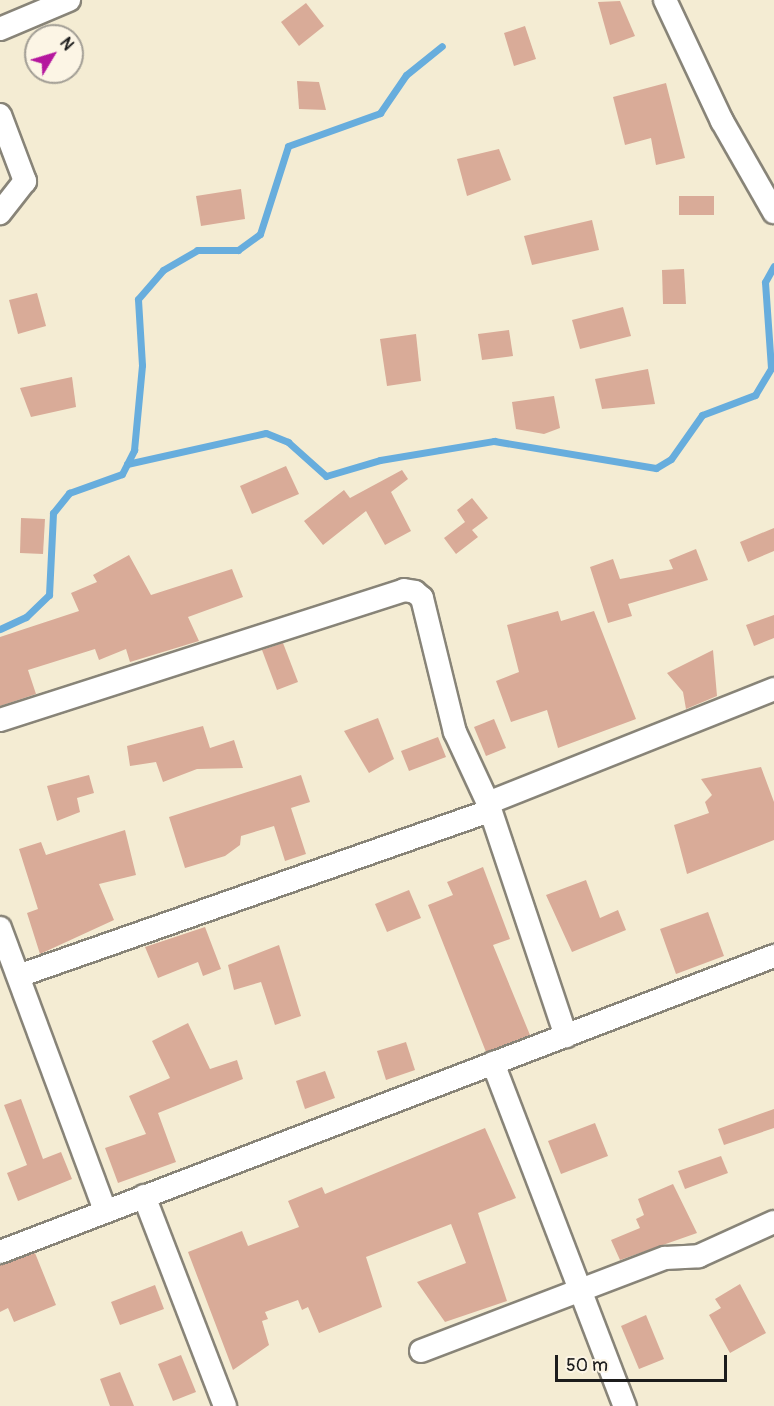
<!DOCTYPE html>
<html>
<head>
<meta charset="utf-8">
<style>
	body { margin:0 }
	#map { position:relative; width:774px; height:1406px; overflow:hidden; background:#f4ecd3; font-family:Pangolin,sans-serif }
	div>[style] { position:absolute }
	.stream>* { height:7px; margin:-3.5px; padding:0 3.5px; transform-origin:3.5px; border-radius:3.5px; background:#67addd }
	.building>* { inset:0; background:#d9ab98 }
	.roads { filter:drop-shadow(2px 0 #888478) drop-shadow(-2px 0 #888478) drop-shadow(0 2px #888478) drop-shadow(0 -2px #888478) }
	.minor>* { height:22px; margin:-11px; padding:0 11px; transform-origin:11px; border-radius:11px; background:#fff }
	span { translate:-50% -50%; white-space:nowrap; text-align:center; line-height:1.15; -webkit-text-stroke:5px #fcf5e5; paint-order:stroke }
	.north { position:absolute; left:24px; top:24px; width:60px; height:60px; box-sizing:border-box; background:#fcf5e5; border:2px solid #a29e95; border-radius:50%; rotate:52deg; font-size:16px; font-weight:700; line-height:24px; text-align:center; color:#1c1c1c }
	.north::after { content:''; display:block; margin:auto; width:21px; height:27px; background:#b5179e; clip-path:polygon(50% 0,100% 100%,50% 72%,0 100%) }
	.scale { position:absolute; left:555px; top:1355px; width:172px; height:27px; box-sizing:border-box; border:3px solid #1c1c1c; border-top:0; padding-left:8px; font-size:18px; line-height:21px; white-space:nowrap; color:#1c1c1c; -webkit-text-stroke:4px #fcf5e5; paint-order:stroke }
</style>
</head>
<body>
<div id="map">
	<div class="stream">
		<i style="left:127px;top:464px;width:142px;rotate:-12.6deg"></i>
		<i style="left:266px;top:433px;width:24px;rotate:22deg"></i>
		<i style="left:288px;top:442px;width:51px;rotate:41.8deg"></i>
		<i style="left:326px;top:476px;width:56px;rotate:-16.5deg"></i>
		<i style="left:380px;top:460px;width:116px;rotate:-9.5deg"></i>
		<i style="left:494px;top:441px;width:164px;rotate:9.5deg"></i>
		<i style="left:656px;top:468px;width:17px;rotate:-31deg"></i>
		<i style="left:671px;top:459px;width:54px;rotate:-54.8deg"></i>
		<i style="left:702px;top:415px;width:57px;rotate:-20.7deg"></i>
		<i style="left:755px;top:395px;width:31px;rotate:-59deg"></i>
		<i style="left:771px;top:368px;width:86px;rotate:-94deg"></i>
		<i style="left:765px;top:282px;width:18px;rotate:-61deg"></i>
		<i style="left:0;top:629px;width:29px;rotate:-25deg"></i>
		<i style="left:26px;top:617px;width:32px;rotate:-44deg"></i>
		<i style="left:49px;top:595px;width:82px;rotate:-87.2deg"></i>
		<i style="left:53px;top:513px;width:26px;rotate:-51deg"></i>
		<i style="left:69px;top:493px;width:56px;rotate:-19.7deg"></i>
		<i style="left:122px;top:474px;width:27px;rotate:-63deg"></i>
		<i style="left:134px;top:450px;width:85px;rotate:-84.6deg"></i>
		<i style="left:142px;top:365px;width:66px;rotate:-93.5deg"></i>
		<i style="left:138px;top:299px;width:38px;rotate:-49deg"></i>
		<i style="left:163px;top:270px;width:39px;rotate:-30deg"></i>
		<i style="left:197px;top:250px;width:41px"></i>
		<i style="left:238px;top:250px;width:27px;rotate:-36deg"></i>
		<i style="left:260px;top:234px;width:92px;rotate:-72.3deg"></i>
		<i style="left:288px;top:146px;width:98px;rotate:-19.7deg"></i>
		<i style="left:380px;top:113px;width:46px;rotate:-55.6deg"></i>
		<i style="left:406px;top:75px;width:46px;rotate:-38.9deg"></i>
	</div>
	<div class="building">
		<i style="clip-path:polygon(620px 1px,635px 36px,610px 45px,598px 2px)"></i>
		<i style="clip-path:polygon(306px 3px,324px 26px,299px 46px,281px 22px)"></i>
		<i style="clip-path:polygon(525px 26px,536px 59px,514px 66px,504px 33px)"></i>
		<i style="clip-path:polygon(297px 81px,319px 82px,326px 110px,299px 109px)"></i>
		<i style="clip-path:polygon(666px 83px,685px 158px,656px 165px,651px 138px,625px 145px,613px 97px)"></i>
		<i style="clip-path:polygon(499px 149px,511px 180px,467px 196px,457px 159px)"></i>
		<i style="clip-path:polygon(241px 189px,245px 219px,201px 226px,196px 196px)"></i>
		<i style="clip-path:polygon(679px 196px,714px 196px,714px 215px,679px 215px)"></i>
		<i style="clip-path:polygon(592px 220px,599px 250px,532px 265px,524px 236px)"></i>
		<i style="clip-path:polygon(684px 269px,686px 304px,663px 304px,662px 270px)"></i>
		<i style="clip-path:polygon(37px 293px,46px 326px,18px 334px,9px 300px)"></i>
		<i style="clip-path:polygon(623px 307px,631px 336px,580px 349px,572px 320px)"></i>
		<i style="clip-path:polygon(509px 330px,513px 356px,482px 360px,478px 334px)"></i>
		<i style="clip-path:polygon(416px 334px,421px 381px,387px 386px,380px 339px)"></i>
		<i style="clip-path:polygon(648px 369px,655px 404px,602px 409px,595px 379px)"></i>
		<i style="clip-path:polygon(72px 377px,76px 407px,31px 417px,20px 388px)"></i>
		<i style="clip-path:polygon(554px 396px,560px 428px,544px 434px,516px 429px,512px 402px)"></i>
		<i style="clip-path:polygon(286px 466px,299px 494px,252px 514px,240px 486px)"></i>
		<i style="clip-path:polygon(402px 470px,408px 479px,391px 492px,411px 531px,385px 545px,366px 511px,323px 545px,304px 521px,344px 490px,350px 498px)"></i>
		<i style="clip-path:polygon(472px 498px,488px 518px,472px 530px,478px 537px,456px 554px,444px 538px,465px 522px,457px 510px)"></i>
		<i style="clip-path:polygon(21px 518px,45px 519px,43px 554px,20px 553px)"></i>
		<i style="clip-path:polygon(774px 528px,774px 551px,748px 562px,740px 542px)"></i>
		<i style="clip-path:polygon(696px 549px,708px 580px,628px 604px,632px 616px,608px 623px,590px 567px,613px 559px,620px 579px,673px 569px,669px 560px)"></i>
		<i style="clip-path:polygon(129px 555px,151px 595px,232px 569px,243px 597px,188px 617px,199px 641px,130px 662px,126px 649px,99px 660px,95px 649px,28px 670px,36px 694px,0 706px,0 637px,79px 611px,71px 593px,97px 582px,93px 575px)"></i>
		<i style="clip-path:polygon(558px 611px,561px 621px,594px 611px,636px 719px,558px 748px,547px 710px,511px 722px,496px 681px,519px 672px,507px 625px)"></i>
		<i style="clip-path:polygon(774px 615px,774px 638px,754px 646px,746px 625px)"></i>
		<i style="clip-path:polygon(283px 643px,298px 682px,277px 690px,262px 650px)"></i>
		<i style="clip-path:polygon(713px 650px,717px 696px,686px 709px,683px 692px,667px 673px)"></i>
		<i style="clip-path:polygon(378px 718px,394px 759px,369px 773px,344px 731px)"></i>
		<i style="clip-path:polygon(494px 719px,506px 748px,486px 756px,474px 727px)"></i>
		<i style="clip-path:polygon(203px 726px,210px 748px,234px 740px,243px 768px,197px 769px,163px 782px,156px 762px,130px 766px,127px 746px)"></i>
		<i style="clip-path:polygon(438px 737px,446px 757px,409px 771px,401px 751px)"></i>
		<i style="clip-path:polygon(761px 767px,774px 802px,774px 840px,687px 874px,674px 825px,709px 813px,705px 802px,712px 795px,701px 779px)"></i>
		<i style="clip-path:polygon(89px 775px,94px 793px,77px 798px,80px 812px,57px 821px,47px 786px)"></i>
		<i style="clip-path:polygon(301px 775px,310px 802px,291px 808px,306px 854px,285px 861px,274px 826px,241px 836px,240px 845px,225px 856px,185px 868px,169px 817px)"></i>
		<i style="clip-path:polygon(125px 830px,136px 875px,99px 884px,114px 920px,40px 954px,27px 913px,38px 909px,19px 849px,41px 842px,46px 855px)"></i>
		<i style="clip-path:polygon(483px 867px,510px 939px,493px 945px,530px 1035px,486px 1052px,428px 905px,453px 895px,447px 882px)"></i>
		<i style="clip-path:polygon(586px 880px,600px 918px,618px 910px,626px 930px,572px 952px,546px 895px)"></i>
		<i style="clip-path:polygon(409px 890px,421px 918px,387px 932px,375px 904px)"></i>
		<i style="clip-path:polygon(708px 912px,724px 956px,676px 974px,660px 929px)"></i>
		<i style="clip-path:polygon(205px 927px,221px 969px,203px 976px,198px 962px,158px 978px,145px 947px)"></i>
		<i style="clip-path:polygon(279px 945px,301px 1016px,275px 1025px,261px 982px,234px 990px,228px 965px)"></i>
		<i style="clip-path:polygon(188px 1023px,210px 1069px,237px 1060px,243px 1079px,158px 1113px,176px 1162px,118px 1183px,105px 1148px,146px 1134px,129px 1096px,170px 1078px,152px 1041px)"></i>
		<i style="clip-path:polygon(406px 1042px,415px 1070px,386px 1080px,377px 1051px)"></i>
		<i style="clip-path:polygon(325px 1071px,335px 1098px,305px 1109px,296px 1081px)"></i>
		<i style="clip-path:polygon(21px 1099px,43px 1159px,61px 1152px,72px 1179px,18px 1201px,7px 1173px,27px 1165px,4px 1105px)"></i>
		<i style="clip-path:polygon(774px 1109px,774px 1128px,724px 1145px,718px 1129px)"></i>
		<i style="clip-path:polygon(595px 1123px,608px 1156px,561px 1174px,548px 1141px)"></i>
		<i style="clip-path:polygon(485px 1128px,516px 1198px,478px 1213px,507px 1301px,445px 1322px,417px 1282px,466px 1263px,451px 1224px,366px 1257px,382px 1307px,319px 1333px,308px 1307px,302px 1310px,298px 1300px,265px 1312px,268px 1319px,262px 1321px,269px 1345px,233px 1370px,188px 1252px,242px 1231px,248px 1246px,299px 1227px,288px 1201px,322px 1187px,325px 1194px)"></i>
		<i style="clip-path:polygon(721px 1156px,728px 1173px,685px 1189px,678px 1171px)"></i>
		<i style="clip-path:polygon(673px 1184px,697px 1233px,620px 1260px,611px 1240px,640px 1228px,636px 1219px,644px 1215px,638px 1199px)"></i>
		<i style="clip-path:polygon(35px 1253px,56px 1305px,14px 1322px,8px 1308px,0 1312px,0 1265px)"></i>
		<i style="clip-path:polygon(740px 1284px,766px 1333px,730px 1353px,709px 1315px,721px 1308px,715px 1299px)"></i>
		<i style="clip-path:polygon(155px 1285px,164px 1309px,120px 1325px,111px 1302px)"></i>
		<i style="clip-path:polygon(646px 1315px,664px 1359px,639px 1369px,621px 1326px)"></i>
		<i style="clip-path:polygon(181px 1355px,196px 1392px,173px 1401px,158px 1364px)"></i>
		<i style="clip-path:polygon(120px 1372px,134px 1406px,110px 1406px,100px 1379px)"></i>
	</div>
	<div class="roads">
		<div class="minor">
			<i style="left:665px;top:0;width:134px;rotate:64.8deg"></i>
			<i style="left:722px;top:121px;width:105px;rotate:60.3deg"></i>
			<i style="left:0;top:29px;width:75px;rotate:-22.8deg"></i>
			<i style="left:0;top:115px;width:71px;rotate:69.3deg"></i>
			<i style="left:25px;top:181px;width:41px;rotate:128deg"></i>
			<i style="left:0;top:720px;width:424px;rotate:-17.8deg"></i>
			<i style="left:404px;top:590px;width:11px;rotate:10deg"></i>
			<i style="left:415px;top:592px;width:9px;rotate:41deg"></i>
			<i style="left:422px;top:598px;width:138px;rotate:76.2deg"></i>
			<i style="left:455px;top:732px;width:78px;rotate:65.1deg"></i>
			<i style="left:488px;top:803px;width:246px;rotate:71.5deg"></i>
			<i style="left:488px;top:803px;width:308px;rotate:-21.7deg"></i>
			<i style="left:0;top:928px;width:302px;rotate:69.6deg"></i>
			<i style="left:21px;top:975px;width:496px;rotate:-19.3deg"></i>
			<i style="left:493px;top:1063px;width:368px;rotate:69deg"></i>
			<i style="left:144px;top:1196px;width:225px;rotate:68.9deg"></i>
			<i style="left:0;top:1252px;width:829px;rotate:-20.93deg"></i>
			<i style="left:421px;top:1351px;width:261px;rotate:-20.9deg"></i>
			<i style="left:665px;top:1258px;width:34px;rotate:-3deg"></i>
			<i style="left:699px;top:1256px;width:82px;rotate:-24.4deg"></i>
		</div>
	</div>
	<div class="north">N</div>
	<div class="scale">50 m</div>
</div>
</body>
</html>
